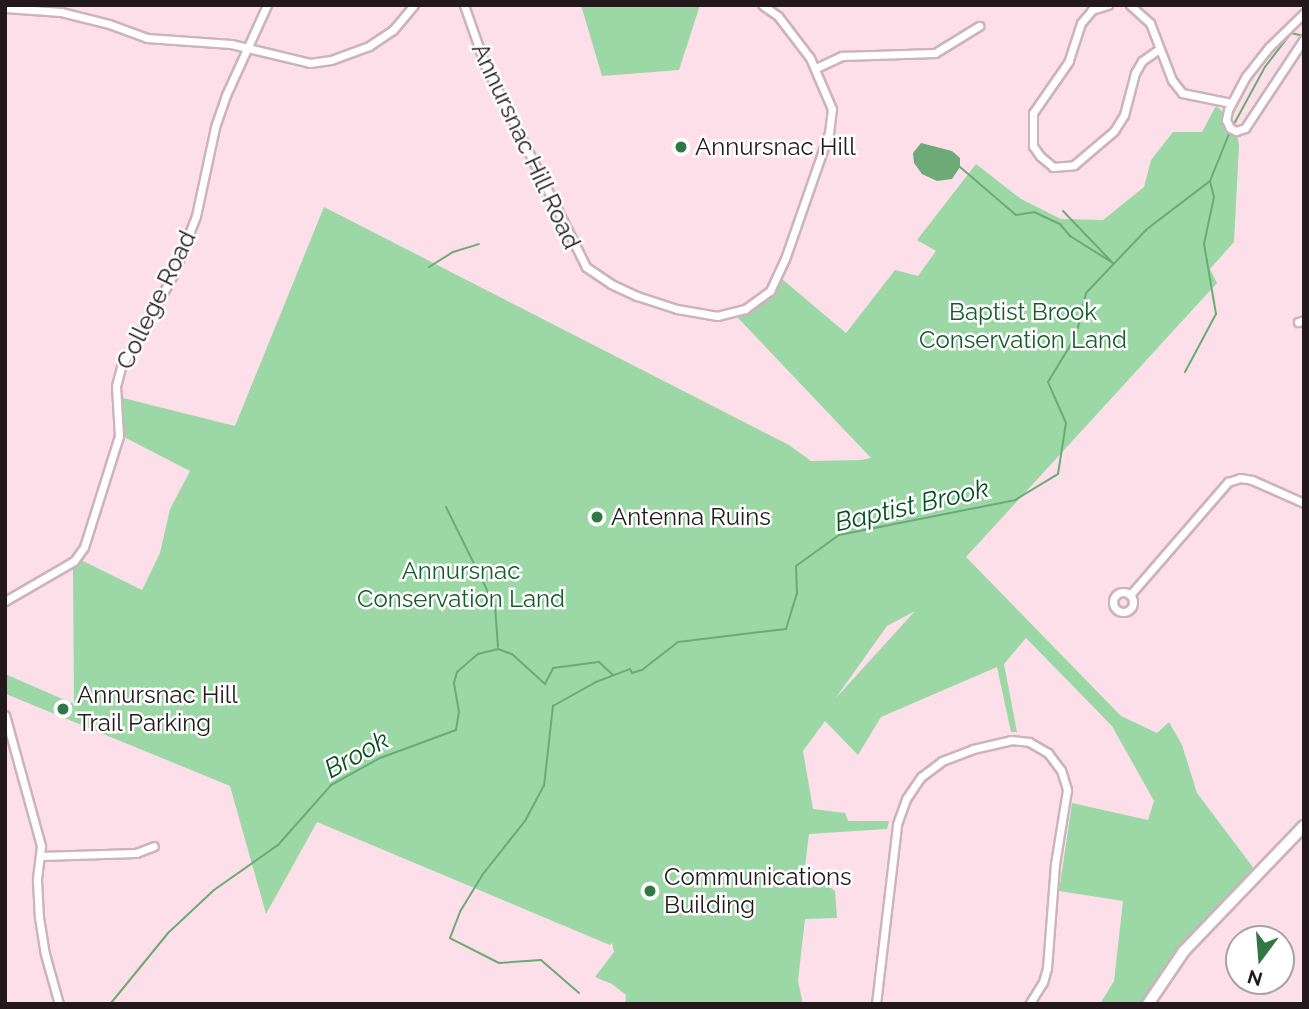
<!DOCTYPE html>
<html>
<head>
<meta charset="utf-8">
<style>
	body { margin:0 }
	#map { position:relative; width:1309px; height:1009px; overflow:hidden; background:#fcdfe9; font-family:Raleway,sans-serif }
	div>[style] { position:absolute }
	.green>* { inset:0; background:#9bd8a6 }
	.water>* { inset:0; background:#6caa78 }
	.stream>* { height:2px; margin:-1px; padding:0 1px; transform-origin:1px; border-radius:1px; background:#6caa78 }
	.roads { filter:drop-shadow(2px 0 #ceb2bc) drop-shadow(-2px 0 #ceb2bc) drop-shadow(0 2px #ceb2bc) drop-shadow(0 -2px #ceb2bc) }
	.street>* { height:7px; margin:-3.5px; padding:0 3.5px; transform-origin:3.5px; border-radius:3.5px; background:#fff }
	.street>.ring { margin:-3.5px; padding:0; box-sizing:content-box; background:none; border:7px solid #fff; border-radius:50% }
	.secondary>* { height:10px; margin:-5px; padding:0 5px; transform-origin:5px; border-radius:5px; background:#fff }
	.dots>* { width:19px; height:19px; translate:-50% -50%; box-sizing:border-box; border:4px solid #fff; border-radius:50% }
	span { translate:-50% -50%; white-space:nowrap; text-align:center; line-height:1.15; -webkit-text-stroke:5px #fff; paint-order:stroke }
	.street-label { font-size:24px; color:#23191c }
	.poi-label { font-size:24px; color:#23191c }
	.left { translate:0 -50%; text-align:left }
	.park-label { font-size:24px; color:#185b2c }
	.water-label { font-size:26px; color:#054f21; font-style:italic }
	.frame { position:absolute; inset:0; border:7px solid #23191c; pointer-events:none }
	.north { position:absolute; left:1225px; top:925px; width:70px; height:70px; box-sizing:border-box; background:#fff; border:2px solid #a7a3a4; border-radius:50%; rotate:196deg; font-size:19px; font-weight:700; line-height:28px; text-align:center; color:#23191c }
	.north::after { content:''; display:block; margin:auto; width:24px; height:32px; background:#317743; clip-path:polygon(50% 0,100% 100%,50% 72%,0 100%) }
</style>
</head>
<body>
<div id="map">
	<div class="green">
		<i style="clip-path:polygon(581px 5px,700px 5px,679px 70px,602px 76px)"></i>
		<i style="clip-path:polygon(evenodd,1216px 106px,1223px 112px,1226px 128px,1237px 134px,1239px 145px,1234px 242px,1210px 269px,1217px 283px,966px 557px,1121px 716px,1157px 733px,1169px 722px,1182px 745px,1197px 793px,1255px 870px,1184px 941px,1140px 1004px,1100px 1004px,1114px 981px,1123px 901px,1059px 891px,1072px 803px,1148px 820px,1154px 801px,1112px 726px,1026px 638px,1004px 664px,1017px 732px,1011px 732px,997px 667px,881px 717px,858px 755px,825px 721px,803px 751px,813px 809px,845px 813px,848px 821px,889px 821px,887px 829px,809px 834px,803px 882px,823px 882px,835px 891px,837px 918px,805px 919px,798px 981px,803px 1004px,625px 1004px,626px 995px,612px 984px,595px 977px,614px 952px,612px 943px,610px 945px,317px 822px,266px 914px,230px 786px,6px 694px,5px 674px,74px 704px,73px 568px,81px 560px,142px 590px,160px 553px,170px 509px,190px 471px,122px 436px,119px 397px,235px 426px,324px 207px,789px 445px,811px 461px,861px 460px,871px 458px,738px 318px,765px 302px,782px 279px,846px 333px,895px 270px,918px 276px,936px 251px,917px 240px,976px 164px,1021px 199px,1061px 219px,1103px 220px,1144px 187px,1151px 160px,1173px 132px,1202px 132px,1216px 106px,915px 611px,835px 699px,887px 626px,915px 611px)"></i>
	</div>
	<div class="water">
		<i style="clip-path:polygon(921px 143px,952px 151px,960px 158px,960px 167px,952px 179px,937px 181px,922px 174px,914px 163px,913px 153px)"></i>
	</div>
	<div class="stream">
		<i style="left:1234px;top:124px;width:65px;rotate:-61.5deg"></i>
		<i style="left:1265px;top:67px;width:43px;rotate:-52.6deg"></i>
		<i style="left:1291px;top:33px;width:13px;rotate:13deg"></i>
		<i style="left:960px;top:167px;width:74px;rotate:40.6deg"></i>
		<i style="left:1016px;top:215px;width:18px;rotate:-9deg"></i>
		<i style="left:1034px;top:212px;width:29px;rotate:25deg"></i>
		<i style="left:1060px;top:224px;width:16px;rotate:50deg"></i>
		<i style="left:1070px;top:236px;width:51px;rotate:32.1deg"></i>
		<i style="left:1063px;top:211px;width:69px;rotate:46.2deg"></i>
		<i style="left:429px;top:267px;width:28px;rotate:-32deg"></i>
		<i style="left:453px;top:252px;width:27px;rotate:-17deg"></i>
		<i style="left:1185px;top:372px;width:66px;rotate:-61.9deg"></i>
		<i style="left:1216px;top:314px;width:71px;rotate:-99.7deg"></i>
		<i style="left:1204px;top:244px;width:48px;rotate:-78deg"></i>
		<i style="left:1214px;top:197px;width:16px;rotate:-104deg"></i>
		<i style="left:446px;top:507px;width:110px;rotate:63.7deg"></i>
		<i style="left:495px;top:606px;width:41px;rotate:85.8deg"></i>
		<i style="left:579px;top:993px;width:50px;rotate:-139deg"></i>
		<i style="left:541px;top:960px;width:42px;rotate:175.9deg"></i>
		<i style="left:499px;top:963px;width:55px;rotate:-153deg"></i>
		<i style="left:450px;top:938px;width:30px;rotate:-69deg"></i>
		<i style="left:461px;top:910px;width:42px;rotate:-58.6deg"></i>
		<i style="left:483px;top:874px;width:68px;rotate:-51.6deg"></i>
		<i style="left:525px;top:821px;width:40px;rotate:-62deg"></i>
		<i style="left:544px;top:786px;width:81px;rotate:-83.6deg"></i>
		<i style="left:553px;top:706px;width:49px;rotate:-29.2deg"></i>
		<i style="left:596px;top:682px;width:36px;rotate:-21deg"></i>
		<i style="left:630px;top:669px;width:4px;rotate:63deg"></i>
		<i style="left:632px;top:673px;width:10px;rotate:-17deg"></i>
		<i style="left:642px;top:670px;width:46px;rotate:-37.9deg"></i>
		<i style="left:678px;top:642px;width:109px;rotate:-6.9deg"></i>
		<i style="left:786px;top:629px;width:37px;rotate:-73deg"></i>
		<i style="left:797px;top:594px;width:28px;rotate:-92deg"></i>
		<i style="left:796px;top:566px;width:53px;rotate:-35.8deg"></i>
		<i style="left:839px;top:535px;width:179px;rotate:-11.2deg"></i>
		<i style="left:1015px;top:500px;width:50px;rotate:-31.2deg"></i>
		<i style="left:1058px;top:474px;width:52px;rotate:-81.1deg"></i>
		<i style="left:1066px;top:423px;width:45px;rotate:-113.7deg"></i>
		<i style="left:1048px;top:382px;width:54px;rotate:-58.7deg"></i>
		<i style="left:1076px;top:336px;width:44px;rotate:-76.9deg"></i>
		<i style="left:1086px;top:293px;width:88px;rotate:-46.4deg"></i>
		<i style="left:1147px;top:229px;width:79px;rotate:-37.3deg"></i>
		<i style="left:1210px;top:181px;width:51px;rotate:-68deg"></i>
		<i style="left:111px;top:1003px;width:90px;rotate:-50.8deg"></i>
		<i style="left:168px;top:933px;width:63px;rotate:-43.1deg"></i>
		<i style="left:214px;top:890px;width:78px;rotate:-35.1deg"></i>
		<i style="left:278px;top:845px;width:80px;rotate:-48.5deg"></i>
		<i style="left:331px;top:785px;width:56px;rotate:-28.9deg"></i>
		<i style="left:380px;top:758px;width:81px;rotate:-20.2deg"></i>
		<i style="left:456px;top:730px;width:18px;rotate:-81deg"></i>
		<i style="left:459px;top:712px;width:29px;rotate:-100deg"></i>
		<i style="left:454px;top:683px;width:11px;rotate:-75deg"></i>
		<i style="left:457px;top:672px;width:28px;rotate:-41deg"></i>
		<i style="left:478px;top:654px;width:21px;rotate:-14deg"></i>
		<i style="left:498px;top:649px;width:15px;rotate:20deg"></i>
		<i style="left:512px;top:654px;width:45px;rotate:42.3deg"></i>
		<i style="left:545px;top:684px;width:18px;rotate:-63deg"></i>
		<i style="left:553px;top:668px;width:46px;rotate:-7.4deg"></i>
		<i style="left:599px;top:662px;width:19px;rotate:43deg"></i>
	</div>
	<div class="roads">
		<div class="street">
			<i style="left:464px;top:5px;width:64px;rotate:70.7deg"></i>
			<i style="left:485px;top:65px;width:226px;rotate:63.4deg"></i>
			<i style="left:586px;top:267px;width:30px;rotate:34deg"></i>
			<i style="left:611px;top:284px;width:29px;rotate:25deg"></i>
			<i style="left:637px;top:296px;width:42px;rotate:18deg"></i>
			<i style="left:677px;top:309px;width:41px;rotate:9.9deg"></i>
			<i style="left:717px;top:316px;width:29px;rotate:-14deg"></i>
			<i style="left:745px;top:309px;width:31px;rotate:-36deg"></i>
			<i style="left:770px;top:291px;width:35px;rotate:-65deg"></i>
			<i style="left:785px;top:259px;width:133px;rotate:-70.8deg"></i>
			<i style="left:829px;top:133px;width:24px;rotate:-83deg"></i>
			<i style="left:832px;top:109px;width:56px;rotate:-113.3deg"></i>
			<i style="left:810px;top:58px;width:53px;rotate:-127.3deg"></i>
			<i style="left:778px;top:16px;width:19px;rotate:-145deg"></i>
			<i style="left:1108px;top:5px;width:17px;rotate:163deg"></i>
			<i style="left:1092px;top:10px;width:17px;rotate:130deg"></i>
			<i style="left:1081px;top:23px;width:40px;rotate:108deg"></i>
			<i style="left:1069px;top:61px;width:63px;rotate:124.7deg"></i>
			<i style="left:1033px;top:113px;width:33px;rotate:90deg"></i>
			<i style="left:1033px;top:146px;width:12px;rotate:55deg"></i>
			<i style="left:1040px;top:156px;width:17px;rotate:40deg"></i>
			<i style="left:1053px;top:167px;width:21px;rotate:-5deg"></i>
			<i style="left:1074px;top:165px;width:52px;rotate:-40.4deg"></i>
			<i style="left:1114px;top:131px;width:19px;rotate:-58deg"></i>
			<i style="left:1124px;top:115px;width:43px;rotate:-75.3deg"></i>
			<i style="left:1135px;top:73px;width:14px;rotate:-60deg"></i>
			<i style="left:1142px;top:61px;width:21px;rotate:-35deg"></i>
			<i style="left:1130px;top:5px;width:27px;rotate:42deg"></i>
			<i style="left:1150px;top:23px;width:61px;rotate:68.9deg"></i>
			<i style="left:1172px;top:80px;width:16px;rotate:52deg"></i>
			<i style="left:1182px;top:93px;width:50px;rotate:11.5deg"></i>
			<i style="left:5px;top:8px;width:56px;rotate:4.1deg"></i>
			<i style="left:61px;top:12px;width:49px;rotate:14deg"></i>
			<i style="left:109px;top:24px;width:40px;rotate:20.2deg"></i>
			<i style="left:147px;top:38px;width:84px;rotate:4.1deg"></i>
			<i style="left:231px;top:44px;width:81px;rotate:13.5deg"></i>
			<i style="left:310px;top:63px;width:21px;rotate:-8deg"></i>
			<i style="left:331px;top:60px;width:40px;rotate:-20.2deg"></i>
			<i style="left:369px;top:46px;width:29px;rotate:-34deg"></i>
			<i style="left:393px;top:30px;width:33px;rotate:-50deg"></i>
			<i style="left:1304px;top:13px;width:49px;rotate:135.8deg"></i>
			<i style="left:1269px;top:47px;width:37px;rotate:128deg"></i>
			<i style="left:1246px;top:76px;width:38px;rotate:118deg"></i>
			<i style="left:1228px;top:110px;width:10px;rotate:101deg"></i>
			<i style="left:1226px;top:120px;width:9px;rotate:63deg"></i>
			<i style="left:1230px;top:128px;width:7px;rotate:27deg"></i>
			<i style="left:1236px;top:131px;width:9px;rotate:-18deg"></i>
			<i style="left:1245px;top:128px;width:107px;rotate:-56.5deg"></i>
			<i style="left:816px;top:68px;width:29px;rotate:-25deg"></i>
			<i style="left:842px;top:56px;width:93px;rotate:-1.8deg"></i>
			<i style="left:935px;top:53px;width:52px;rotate:-31.5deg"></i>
			<i style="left:1298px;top:322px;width:6px;rotate:-18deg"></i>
			<i class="ring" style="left:1113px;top:592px;width:13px;height:13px"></i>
			<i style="left:1130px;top:595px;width:150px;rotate:-49.1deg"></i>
			<i style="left:1228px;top:482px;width:13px;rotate:-18deg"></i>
			<i style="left:1240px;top:478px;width:12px;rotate:9deg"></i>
			<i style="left:1252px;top:480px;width:57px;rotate:23.9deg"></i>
			<i style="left:5px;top:601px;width:80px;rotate:-30.1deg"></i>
			<i style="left:74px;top:561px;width:17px;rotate:-54deg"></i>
			<i style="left:84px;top:547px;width:116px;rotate:-72.5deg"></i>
			<i style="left:119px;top:436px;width:50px;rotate:-93.4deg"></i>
			<i style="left:116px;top:386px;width:20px;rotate:-75deg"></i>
			<i style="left:121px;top:367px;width:106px;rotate:-60.5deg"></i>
			<i style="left:173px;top:275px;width:63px;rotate:-68.7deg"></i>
			<i style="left:196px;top:216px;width:91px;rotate:-77.9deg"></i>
			<i style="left:215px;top:127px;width:34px;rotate:-71deg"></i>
			<i style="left:226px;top:95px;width:99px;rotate:-65.5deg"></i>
			<i style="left:5px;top:715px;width:136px;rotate:74.6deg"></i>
			<i style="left:41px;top:846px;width:34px;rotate:97deg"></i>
			<i style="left:37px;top:880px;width:37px;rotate:87deg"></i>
			<i style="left:39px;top:917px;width:37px;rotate:81deg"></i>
			<i style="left:45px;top:954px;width:52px;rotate:74.4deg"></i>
			<i style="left:41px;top:856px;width:95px;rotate:-1.8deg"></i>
			<i style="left:136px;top:853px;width:19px;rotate:-21deg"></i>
			<i style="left:876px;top:1004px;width:181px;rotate:-83.3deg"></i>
			<i style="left:897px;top:824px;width:27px;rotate:-70deg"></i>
			<i style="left:906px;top:799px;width:27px;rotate:-56deg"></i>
			<i style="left:921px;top:777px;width:26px;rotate:-37deg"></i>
			<i style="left:942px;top:761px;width:33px;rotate:-21deg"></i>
			<i style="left:973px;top:749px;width:39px;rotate:-13deg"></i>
			<i style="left:1011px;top:740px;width:18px;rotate:6deg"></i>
			<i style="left:1029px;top:742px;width:22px;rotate:30deg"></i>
			<i style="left:1048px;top:753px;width:21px;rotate:53deg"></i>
			<i style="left:1061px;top:770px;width:21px;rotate:73deg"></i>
			<i style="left:1067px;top:790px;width:75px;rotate:99.2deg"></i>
			<i style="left:1055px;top:864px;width:104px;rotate:94.4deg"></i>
			<i style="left:1047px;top:968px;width:15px;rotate:106deg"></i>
			<i style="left:1043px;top:982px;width:26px;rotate:122deg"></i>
		</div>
		<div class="secondary">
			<i style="left:1148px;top:1004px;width:64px;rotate:-55.8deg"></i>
			<i style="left:1184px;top:951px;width:173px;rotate:-46.2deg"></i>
		</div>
	</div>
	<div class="dots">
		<i style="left:681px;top:147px;background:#317743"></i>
		<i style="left:597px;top:517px;background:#317743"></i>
		<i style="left:63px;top:709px;background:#317743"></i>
		<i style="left:650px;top:891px;background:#317743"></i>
	</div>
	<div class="street-label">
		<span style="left:526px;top:146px;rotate:65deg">Annursnac Hill Road</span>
		<span style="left:156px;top:300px;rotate:-64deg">College Road</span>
	</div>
	<div class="poi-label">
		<span class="left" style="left:695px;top:147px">Annursnac Hill</span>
		<span class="left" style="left:611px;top:517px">Antenna Ruins</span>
		<span class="left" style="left:77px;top:709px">Annursnac Hill<br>Trail Parking</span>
		<span class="left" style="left:664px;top:891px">Communications<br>Building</span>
	</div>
	<div class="park-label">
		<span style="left:1023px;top:326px">Baptist Brook<br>Conservation Land</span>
		<span style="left:461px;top:585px">Annursnac<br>Conservation Land</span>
	</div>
	<div class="water-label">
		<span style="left:912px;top:506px;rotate:-13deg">Baptist Brook</span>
		<span style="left:357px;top:755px;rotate:-29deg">Brook</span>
	</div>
	<div class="frame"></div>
	<div class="north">N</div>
</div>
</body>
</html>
